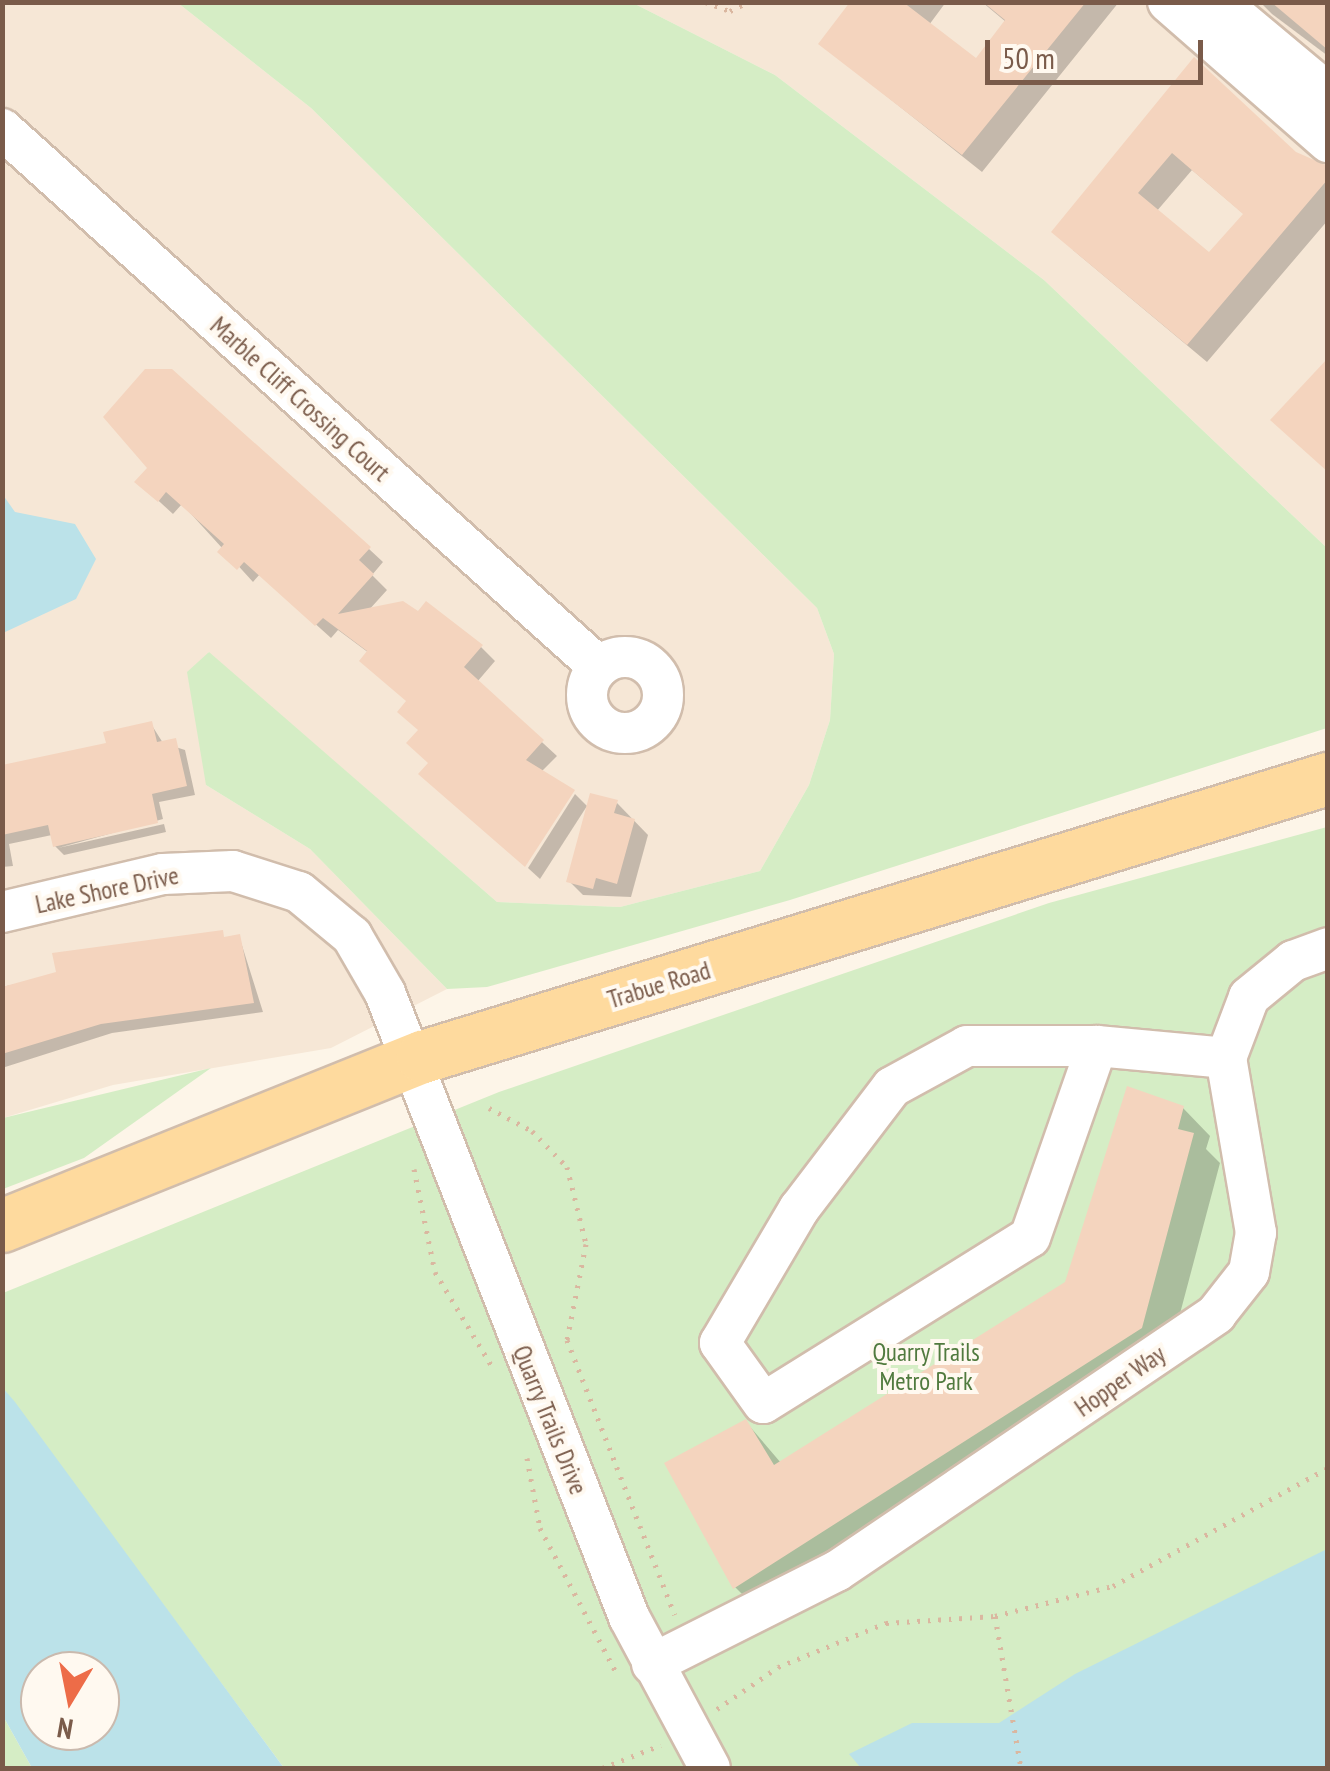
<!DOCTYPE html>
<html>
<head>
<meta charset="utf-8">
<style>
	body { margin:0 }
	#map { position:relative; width:1330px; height:1771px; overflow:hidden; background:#fdf5e8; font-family:"PT Sans Narrow",sans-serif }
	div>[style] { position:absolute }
	.residential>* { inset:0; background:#f6e7d6 }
	.green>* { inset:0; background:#d5edc5 }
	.water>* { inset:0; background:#bbe2e9 }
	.shadow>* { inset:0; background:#0003 }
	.building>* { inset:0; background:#f4d4be }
	.path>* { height:5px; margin-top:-2.5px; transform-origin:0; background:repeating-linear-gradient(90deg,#dab7a0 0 2.5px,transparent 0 10.5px) }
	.roads { filter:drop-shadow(2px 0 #d1bdac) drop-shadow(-2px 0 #d1bdac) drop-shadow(0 2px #d1bdac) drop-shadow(0 -2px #d1bdac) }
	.minor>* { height:40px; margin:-20px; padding:0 20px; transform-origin:20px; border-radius:20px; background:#fff }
	.minor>.ring { margin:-20px; padding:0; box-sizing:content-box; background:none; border:40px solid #fff; border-radius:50% }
	.major>* { height:52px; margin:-26px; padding:0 26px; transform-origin:26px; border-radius:26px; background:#feda9e }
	span { translate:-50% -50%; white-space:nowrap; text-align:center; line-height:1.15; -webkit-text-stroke:8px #fff9f0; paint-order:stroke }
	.street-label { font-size:25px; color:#7a5b4a }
	.park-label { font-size:25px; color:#507a3e }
	.frame { position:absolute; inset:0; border:5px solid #7a5b4a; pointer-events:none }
	.north { position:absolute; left:20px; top:1651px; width:100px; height:100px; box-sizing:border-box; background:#fff9f0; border:2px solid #cabaae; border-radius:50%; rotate:190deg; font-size:28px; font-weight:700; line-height:40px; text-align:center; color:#7a5b4a }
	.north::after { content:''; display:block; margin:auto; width:35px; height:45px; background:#ed6c48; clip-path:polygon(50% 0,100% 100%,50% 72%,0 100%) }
	.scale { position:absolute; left:985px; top:40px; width:218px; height:45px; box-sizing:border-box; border:5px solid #7a5b4a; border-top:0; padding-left:12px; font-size:30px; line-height:35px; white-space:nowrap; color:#7a5b4a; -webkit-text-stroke:8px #fff9f0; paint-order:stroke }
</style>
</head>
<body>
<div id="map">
	<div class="residential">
		<i style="clip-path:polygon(3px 3px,178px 3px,311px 108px,817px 608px,834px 654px,830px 720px,809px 785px,760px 871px,620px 907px,497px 902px,208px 652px,206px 785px,310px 849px,447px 989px,331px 1048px,113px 1085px,3px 1118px)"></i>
		<i style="clip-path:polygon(633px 3px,1327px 3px,1327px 548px,1044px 280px,775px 75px)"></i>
	</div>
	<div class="green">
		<i style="clip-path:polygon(178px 3px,633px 3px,775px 75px,1044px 280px,1327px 548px,1327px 728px,790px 900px,487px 987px,447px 989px,310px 849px,206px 785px,187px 672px,209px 652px,497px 902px,620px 907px,760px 871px,809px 785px,830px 720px,834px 654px,817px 608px,311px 108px)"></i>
		<i style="clip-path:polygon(1327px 827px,1327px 1768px,284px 1768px,3px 1388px,3px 1293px,499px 1092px,1049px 903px)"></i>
		<i style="clip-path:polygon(211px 1068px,84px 1158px,3px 1189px,3px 1118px)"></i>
		<i style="clip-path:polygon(3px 1716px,32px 1768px,3px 1768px)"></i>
	</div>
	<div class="water">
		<i style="clip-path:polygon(3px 495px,15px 512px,75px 524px,96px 559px,76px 599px,3px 633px)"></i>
		<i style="clip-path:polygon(evenodd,3px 1388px,15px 1402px,284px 1768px,32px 1768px,3px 1716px,3px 1388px,40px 1671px,100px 1671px,100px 1731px,40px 1731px,40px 1671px)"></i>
		<i style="clip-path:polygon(1327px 1549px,1327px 1768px,861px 1768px,849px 1754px,912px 1723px,999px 1723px,1075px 1674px)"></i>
	</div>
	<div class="shadow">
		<i style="clip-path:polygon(855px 2px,946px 2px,929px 25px,976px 62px,1006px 22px,982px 2px,1119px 2px,982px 172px,821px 44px)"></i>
		<i style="clip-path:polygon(1260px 2px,1328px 2px,1328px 56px,1272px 14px)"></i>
		<i style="clip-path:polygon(evenodd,1195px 60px,1295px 155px,1328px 171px,1328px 220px,1207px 362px,1073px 250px,1195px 60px,1192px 170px,1245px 215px,1209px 255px,1156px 212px,1192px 170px)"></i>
		<i style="clip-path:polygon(138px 482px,369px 549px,383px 562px,372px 575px,387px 590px,368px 611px,481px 647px,495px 661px,477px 682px,557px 756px,541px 772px,431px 763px,408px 702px,369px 653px,338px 630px,331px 638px,260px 574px,253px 582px,182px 504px,173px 514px)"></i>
		<i style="clip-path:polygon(151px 724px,163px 743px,185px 750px,195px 795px,159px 802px,163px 819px,58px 848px,164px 824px,166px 832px,64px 855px,55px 846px,52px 835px,9px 844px,13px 866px,2px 867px,2px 767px,109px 745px)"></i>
		<i style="clip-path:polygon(575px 794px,587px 806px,540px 879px,528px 868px)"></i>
		<i style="clip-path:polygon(617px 803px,648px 835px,631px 897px,583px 895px,569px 881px)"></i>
		<i style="clip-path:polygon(239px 936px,263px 1012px,112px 1033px,2px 1068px,2px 987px)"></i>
		<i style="clip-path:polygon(1183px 1108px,1210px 1136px,1206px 1149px,1220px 1163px,1169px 1355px,762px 1614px,735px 1587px,746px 1422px,781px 1463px,1067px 1284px)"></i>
	</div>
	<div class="building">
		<i style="clip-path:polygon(850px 2px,903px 2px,976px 58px,1005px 20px,983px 2px,1086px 2px,962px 155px,818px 44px)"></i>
		<i style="clip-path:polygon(1271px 2px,1328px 2px,1328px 50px)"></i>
		<i style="clip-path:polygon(evenodd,1194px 57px,1296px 152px,1328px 166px,1328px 179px,1187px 345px,1051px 232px,1194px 57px,1172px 153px,1243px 214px,1209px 252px,1138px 193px,1172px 153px)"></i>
		<i style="clip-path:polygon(1328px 358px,1328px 472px,1270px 420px)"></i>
		<i style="clip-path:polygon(145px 369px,172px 369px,371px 547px,359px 560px,374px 574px,338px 614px,403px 601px,418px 611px,426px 601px,483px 645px,464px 667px,544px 740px,526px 760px,575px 790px,525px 867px,418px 774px,428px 763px,406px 743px,418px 730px,397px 712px,406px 701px,359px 661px,367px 651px,323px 618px,315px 626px,244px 562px,237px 570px,217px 552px,224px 544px,166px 492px,158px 502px,134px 482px,147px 468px,103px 417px)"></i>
		<i style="clip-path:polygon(152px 721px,157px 742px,176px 738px,187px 786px,152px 794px,158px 823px,53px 847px,48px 825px,2px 835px,2px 765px,106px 743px,103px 732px)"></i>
		<i style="clip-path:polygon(590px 793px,618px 800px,614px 813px,635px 819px,617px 884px,596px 878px,593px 889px,566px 882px)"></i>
		<i style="clip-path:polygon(223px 930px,224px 937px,240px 934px,254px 1003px,101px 1024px,2px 1054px,2px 987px,56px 972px,52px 953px)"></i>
		<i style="clip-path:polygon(1127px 1086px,1184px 1106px,1178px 1129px,1194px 1133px,1142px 1328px,733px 1589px,664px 1463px,746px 1419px,774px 1465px,1065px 1282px)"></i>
	</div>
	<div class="path">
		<i style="left:705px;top:2px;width:27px;rotate:20deg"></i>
		<i style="left:730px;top:11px;width:20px;rotate:-27deg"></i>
		<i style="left:489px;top:1108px;width:49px;rotate:28.1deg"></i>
		<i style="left:532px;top:1131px;width:50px;rotate:45.8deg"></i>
		<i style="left:567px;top:1167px;width:79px;rotate:76.1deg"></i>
		<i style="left:586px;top:1244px;width:98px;rotate:101.2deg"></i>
		<i style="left:567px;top:1340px;width:295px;rotate:68.6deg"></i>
		<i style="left:414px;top:1169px;width:105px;rotate:78.5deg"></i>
		<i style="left:435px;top:1272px;width:109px;rotate:58.9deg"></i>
		<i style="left:527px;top:1458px;width:71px;rotate:79.5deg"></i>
		<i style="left:540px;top:1528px;width:167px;rotate:62.2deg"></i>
		<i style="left:995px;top:1616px;width:154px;rotate:80.3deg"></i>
		<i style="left:717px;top:1709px;width:74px;rotate:-34.5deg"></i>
		<i style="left:778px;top:1667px;width:117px;rotate:-22.2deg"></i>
		<i style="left:886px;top:1623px;width:109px;rotate:-3.7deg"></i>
		<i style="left:995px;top:1616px;width:122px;rotate:-14.3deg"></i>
		<i style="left:1113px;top:1586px;width:245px;rotate:-28.8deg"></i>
		<i style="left:602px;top:1768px;width:63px;rotate:-21.3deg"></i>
	</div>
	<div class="roads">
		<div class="minor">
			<i style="left:1168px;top:2px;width:213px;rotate:41.2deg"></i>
			<i style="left:1219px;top:2px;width:142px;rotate:39.9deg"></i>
			<i style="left:2px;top:129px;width:804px;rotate:42.02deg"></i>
			<i class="ring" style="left:587px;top:657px;width:36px;height:36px"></i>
			<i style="left:2px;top:912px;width:165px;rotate:-13.3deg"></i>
			<i style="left:163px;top:874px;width:70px;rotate:-2.5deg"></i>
			<i style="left:233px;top:871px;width:69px;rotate:17.7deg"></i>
			<i style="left:299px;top:892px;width:69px;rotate:39.7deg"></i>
			<i style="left:352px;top:936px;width:66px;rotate:59.9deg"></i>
			<i style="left:385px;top:993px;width:670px;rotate:68.64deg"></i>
			<i style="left:629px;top:1617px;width:171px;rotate:61.8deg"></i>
			<i style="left:1097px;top:1046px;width:202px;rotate:109.3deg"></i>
			<i style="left:1030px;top:1237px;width:314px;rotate:148.1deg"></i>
			<i style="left:763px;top:1403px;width:74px;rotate:-125.6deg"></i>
			<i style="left:720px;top:1343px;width:156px;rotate:-59.5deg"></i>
			<i style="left:799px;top:1209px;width:153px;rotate:-52.7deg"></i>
			<i style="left:892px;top:1087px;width:85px;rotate:-28.7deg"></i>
			<i style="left:967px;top:1046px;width:130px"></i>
			<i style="left:1097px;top:1046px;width:130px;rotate:5.3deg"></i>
			<i style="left:652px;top:1664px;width:207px;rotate:-26.7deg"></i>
			<i style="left:837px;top:1571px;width:458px;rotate:-34.1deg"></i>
			<i style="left:1216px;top:1314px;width:53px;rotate:-51.8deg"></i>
			<i style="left:1249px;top:1272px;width:40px;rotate:-80deg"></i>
			<i style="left:1256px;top:1233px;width:178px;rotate:-99.7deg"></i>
			<i style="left:1226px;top:1058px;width:65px;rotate:-69.3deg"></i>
			<i style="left:1249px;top:997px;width:57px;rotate:-39.3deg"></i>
			<i style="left:1293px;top:961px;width:37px;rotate:-20deg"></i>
		</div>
		<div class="major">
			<i style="left:2px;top:1226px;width:454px;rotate:-21.9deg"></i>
			<i style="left:423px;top:1057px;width:947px;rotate:-17.08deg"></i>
		</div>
	</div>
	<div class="street-label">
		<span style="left:300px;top:399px;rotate:42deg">Marble Cliff Crossing Court</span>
		<span style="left:107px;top:890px;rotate:-12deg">Lake Shore Drive</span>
		<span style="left:659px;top:985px;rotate:-17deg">Trabue Road</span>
		<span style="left:1120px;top:1381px;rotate:-35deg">Hopper Way</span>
		<span style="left:550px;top:1420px;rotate:68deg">Quarry Trails Drive</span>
	</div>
	<div class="park-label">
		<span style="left:926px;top:1367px">Quarry Trails<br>Metro Park</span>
	</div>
	<div class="frame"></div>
	<div class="north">N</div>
	<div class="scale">50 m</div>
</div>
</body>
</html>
